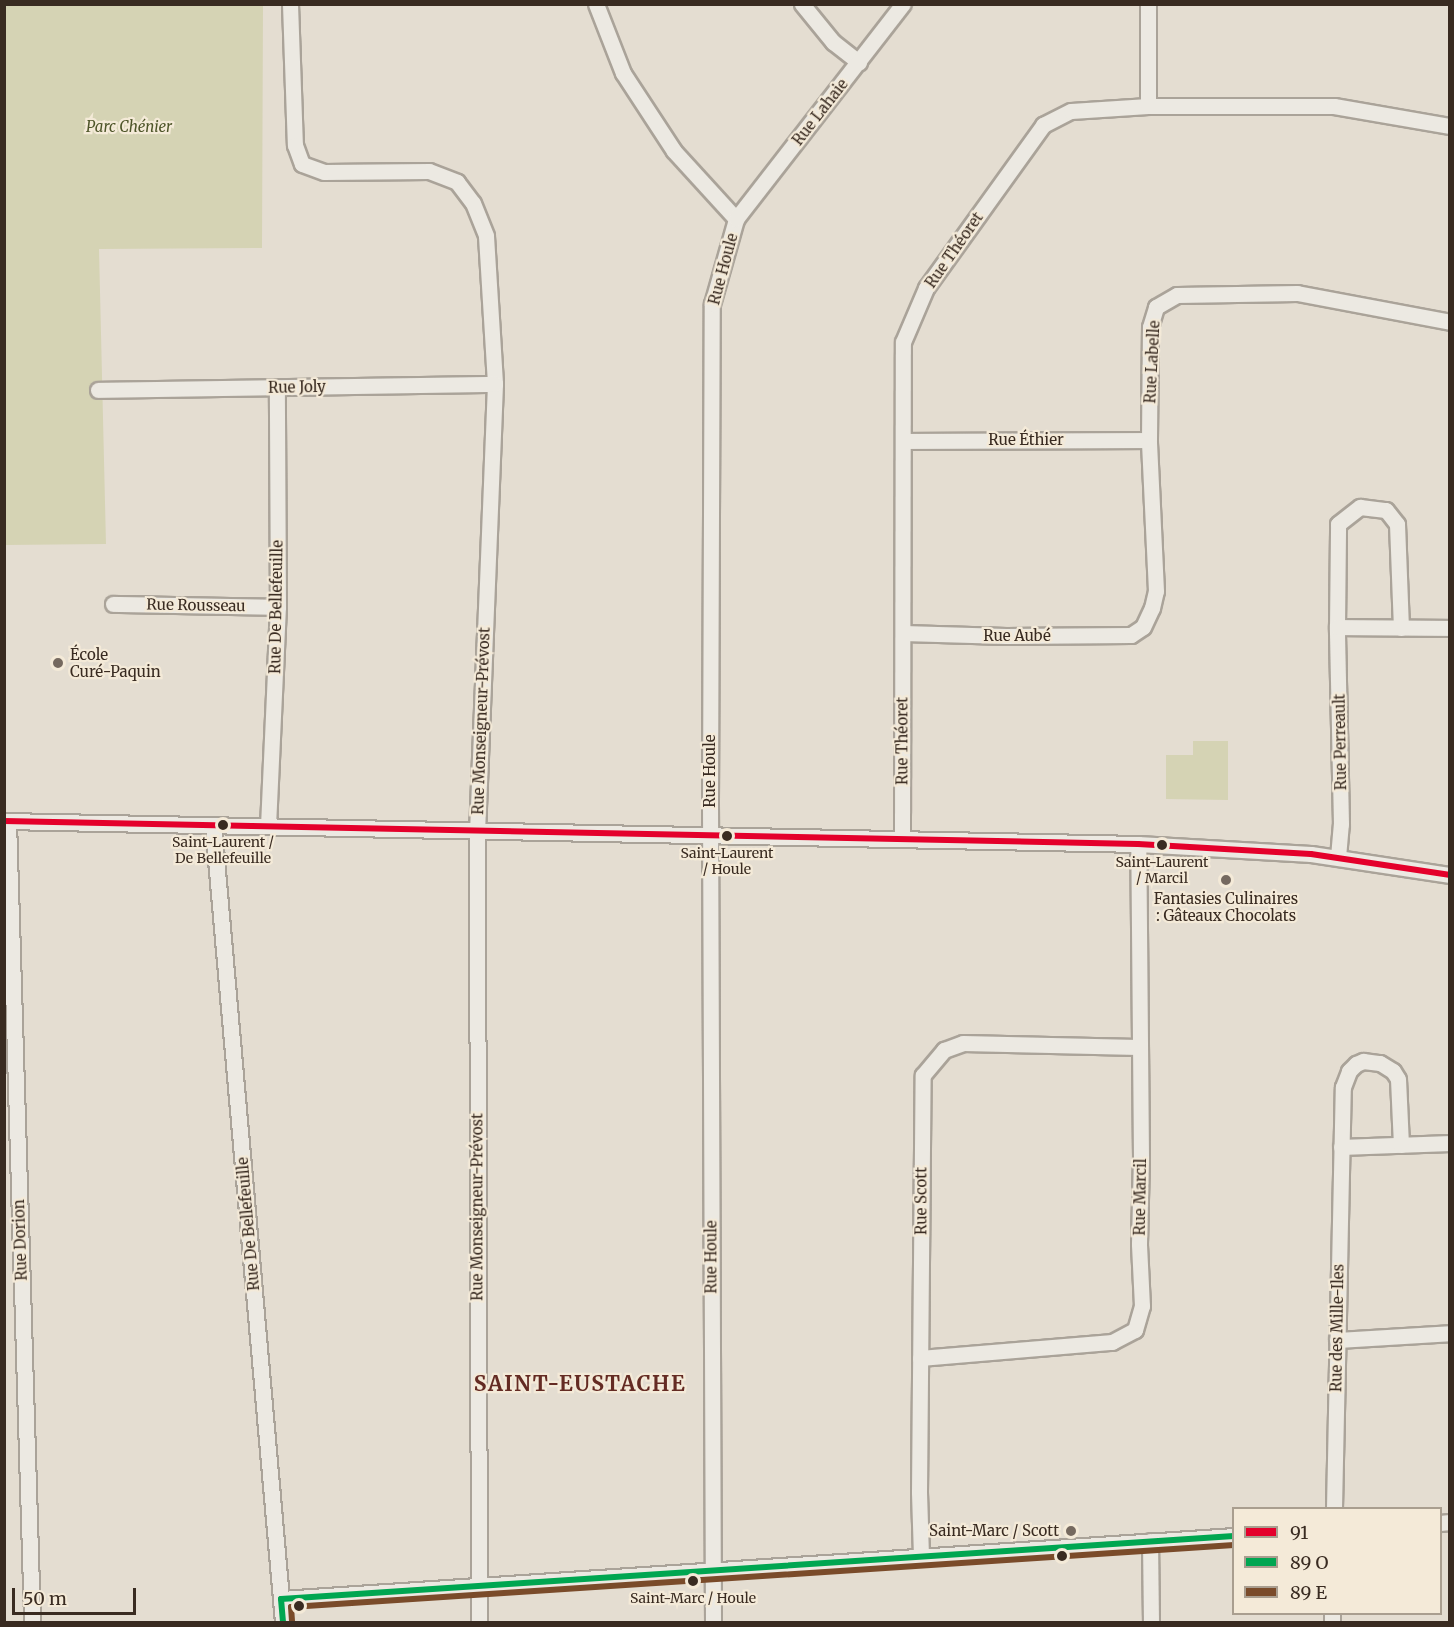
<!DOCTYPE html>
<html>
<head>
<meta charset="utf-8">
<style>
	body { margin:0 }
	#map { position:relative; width:1454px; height:1627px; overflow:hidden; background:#e4ddd1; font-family:Merriweather,serif }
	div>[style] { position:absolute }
	.green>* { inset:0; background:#d5d3b4 }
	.roads { filter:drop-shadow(2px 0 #aaa399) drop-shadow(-2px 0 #aaa399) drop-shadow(0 2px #aaa399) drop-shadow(0 -2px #aaa399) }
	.street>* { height:15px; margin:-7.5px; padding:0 7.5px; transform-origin:7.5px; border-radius:7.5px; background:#ece9e2 }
	.bus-1>* { height:6px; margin:-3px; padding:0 3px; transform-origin:3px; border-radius:3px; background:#e4002b }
	.bus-2>* { height:6px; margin:-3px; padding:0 3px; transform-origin:3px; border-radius:3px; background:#00a651 }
	.bus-3>* { height:6px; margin:-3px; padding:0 3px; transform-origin:3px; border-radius:3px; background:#7a4b2a }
	.dots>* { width:16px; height:16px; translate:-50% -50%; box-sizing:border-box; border:3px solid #f4ead8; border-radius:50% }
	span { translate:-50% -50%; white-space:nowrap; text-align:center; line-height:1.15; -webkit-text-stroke:4.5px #f4ead8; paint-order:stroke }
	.bus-label { font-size:14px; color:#392b21 }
	.street-label { font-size:15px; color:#392b21 }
	.park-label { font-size:15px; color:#4e5529; font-style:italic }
	.poi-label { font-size:15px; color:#392b21 }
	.left { translate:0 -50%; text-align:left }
	.right { translate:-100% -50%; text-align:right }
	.district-label { font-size:21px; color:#642b23; font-weight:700; letter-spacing:1.5px }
	.frame { position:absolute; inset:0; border:6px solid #392b21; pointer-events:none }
	.legend { position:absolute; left:1232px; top:1507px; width:210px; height:108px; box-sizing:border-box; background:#f4ead8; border:2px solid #a99e8f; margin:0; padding:8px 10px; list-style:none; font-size:18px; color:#392b21 }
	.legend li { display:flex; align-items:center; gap:12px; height:30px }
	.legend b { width:30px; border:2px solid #a99e8f }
	.scale { position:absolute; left:12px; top:1588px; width:124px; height:27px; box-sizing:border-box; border:3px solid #392b21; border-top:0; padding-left:8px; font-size:18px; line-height:21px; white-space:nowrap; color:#392b21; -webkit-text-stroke:4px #f4ead8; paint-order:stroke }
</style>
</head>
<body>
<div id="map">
	<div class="green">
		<i style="clip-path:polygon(5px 5px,263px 5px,262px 248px,99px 249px,106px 544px,5px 545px)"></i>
		<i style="clip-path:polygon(1193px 741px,1228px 741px,1228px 800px,1166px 799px,1166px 755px,1193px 755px)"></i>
	</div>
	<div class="roads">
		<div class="street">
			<i style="left:290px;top:4px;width:141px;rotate:88deg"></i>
			<i style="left:295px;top:145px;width:20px;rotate:70deg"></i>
			<i style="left:302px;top:164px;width:23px;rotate:20deg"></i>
			<i style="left:324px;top:172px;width:105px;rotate:-0.5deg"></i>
			<i style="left:429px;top:171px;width:30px;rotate:21deg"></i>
			<i style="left:457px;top:182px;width:26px;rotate:53deg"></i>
			<i style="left:473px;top:203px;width:35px;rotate:68deg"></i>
			<i style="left:486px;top:236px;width:148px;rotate:86.5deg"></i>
			<i style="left:495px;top:384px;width:447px;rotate:92.3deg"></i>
			<i style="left:477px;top:831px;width:791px;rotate:89.86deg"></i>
			<i style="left:596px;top:4px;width:74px;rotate:68.6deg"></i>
			<i style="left:623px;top:73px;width:93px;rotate:56.8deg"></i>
			<i style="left:674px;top:151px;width:92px;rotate:47.6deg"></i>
			<i style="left:802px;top:4px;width:49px;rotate:50.8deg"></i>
			<i style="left:833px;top:42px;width:33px;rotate:38deg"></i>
			<i style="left:1148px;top:106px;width:102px;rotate:-90deg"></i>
			<i style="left:98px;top:390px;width:397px;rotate:-0.9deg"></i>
			<i style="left:903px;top:441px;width:246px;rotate:-0.2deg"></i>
			<i style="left:113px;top:604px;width:165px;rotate:1deg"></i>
			<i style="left:1337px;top:627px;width:103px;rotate:-89.4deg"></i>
			<i style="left:1338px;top:524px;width:28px;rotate:-38deg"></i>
			<i style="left:1360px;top:507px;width:26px;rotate:7deg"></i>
			<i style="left:1386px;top:510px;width:18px;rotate:52deg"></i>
			<i style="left:1397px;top:524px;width:104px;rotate:87.8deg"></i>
			<i style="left:903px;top:633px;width:103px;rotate:1.7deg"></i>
			<i style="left:1006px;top:636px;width:125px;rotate:-0.5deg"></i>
			<i style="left:1131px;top:635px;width:14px;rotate:-34deg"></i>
			<i style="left:1143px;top:627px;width:21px;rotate:-65deg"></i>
			<i style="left:1152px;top:608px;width:17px;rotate:-77deg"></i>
			<i style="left:1156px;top:591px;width:151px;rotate:-92.7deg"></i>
			<i style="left:1149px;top:440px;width:113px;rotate:-89.5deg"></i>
			<i style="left:1150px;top:327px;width:21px;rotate:-73deg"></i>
			<i style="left:1156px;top:307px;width:24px;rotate:-30deg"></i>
			<i style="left:1177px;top:295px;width:120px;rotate:-1deg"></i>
			<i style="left:1297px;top:293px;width:156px;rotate:10.7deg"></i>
			<i style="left:4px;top:821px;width:1134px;rotate:1.16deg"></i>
			<i style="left:1138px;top:844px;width:173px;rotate:3.3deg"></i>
			<i style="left:1311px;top:854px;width:141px;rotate:8.6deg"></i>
			<i style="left:8px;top:821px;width:801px;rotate:88.28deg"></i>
			<i style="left:213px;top:825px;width:800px;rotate:84.98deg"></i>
			<i style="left:268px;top:826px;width:219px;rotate:-87.4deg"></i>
			<i style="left:278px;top:607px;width:220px;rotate:-90.3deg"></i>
			<i style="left:902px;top:839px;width:497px;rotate:-89.9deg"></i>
			<i style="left:903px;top:342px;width:59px;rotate:-66.9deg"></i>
			<i style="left:926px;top:288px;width:201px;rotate:-54.3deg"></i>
			<i style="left:1043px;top:125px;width:31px;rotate:-27deg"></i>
			<i style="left:1071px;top:111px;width:77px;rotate:-3.7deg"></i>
			<i style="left:1148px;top:106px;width:186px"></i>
			<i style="left:1334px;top:106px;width:118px;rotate:9.8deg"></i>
			<i style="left:1338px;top:857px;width:33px;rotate:-85deg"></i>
			<i style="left:1341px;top:824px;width:197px;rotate:-91.2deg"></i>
			<i style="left:1337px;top:627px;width:113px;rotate:0.5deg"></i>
			<i style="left:1341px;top:1147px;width:109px;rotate:-2.1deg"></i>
			<i style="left:1337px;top:1340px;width:113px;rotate:-3.5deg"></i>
			<i style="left:920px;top:1358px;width:193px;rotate:-4.8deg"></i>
			<i style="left:1112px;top:1342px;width:26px;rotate:-28deg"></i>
			<i style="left:1135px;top:1330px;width:25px;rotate:-74deg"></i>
			<i style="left:1142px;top:1306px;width:62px;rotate:-92.8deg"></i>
			<i style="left:1139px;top:1244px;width:87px;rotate:-88.7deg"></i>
			<i style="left:1141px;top:1157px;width:313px;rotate:-90.5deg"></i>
			<i style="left:1334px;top:1508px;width:421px;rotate:-88.8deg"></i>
			<i style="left:1343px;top:1087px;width:17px;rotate:-69deg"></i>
			<i style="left:1349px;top:1071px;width:10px;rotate:-45deg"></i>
			<i style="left:1356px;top:1064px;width:8px;rotate:-23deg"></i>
			<i style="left:1363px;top:1061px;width:17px;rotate:7deg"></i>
			<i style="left:1380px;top:1063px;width:15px;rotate:32deg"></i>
			<i style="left:1393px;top:1071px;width:9px;rotate:58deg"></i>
			<i style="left:1398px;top:1079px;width:66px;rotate:87.4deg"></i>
			<i style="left:1440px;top:1523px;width:10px;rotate:-6deg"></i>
			<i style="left:1150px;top:1541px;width:81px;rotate:89.3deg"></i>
			<i style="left:921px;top:1556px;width:64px;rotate:-91.8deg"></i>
			<i style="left:919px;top:1492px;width:417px;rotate:-89.5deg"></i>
			<i style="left:923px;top:1075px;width:33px;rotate:-50deg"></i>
			<i style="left:944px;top:1050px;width:20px;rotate:-20deg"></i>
			<i style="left:963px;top:1043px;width:175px;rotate:1.3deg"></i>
			<i style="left:281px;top:1599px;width:955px;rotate:-3.78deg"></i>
			<i style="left:713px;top:1622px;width:820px;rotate:-90.21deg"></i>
			<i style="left:710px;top:802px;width:498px;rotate:-89.8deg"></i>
			<i style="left:712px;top:304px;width:88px;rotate:-74.2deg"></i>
			<i style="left:736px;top:219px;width:272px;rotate:-52.2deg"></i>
			<i style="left:1332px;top:1622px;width:8px;rotate:-90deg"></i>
		</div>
	</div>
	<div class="bus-1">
		<i style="left:4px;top:821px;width:1134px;rotate:1.16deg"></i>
		<i style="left:1138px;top:844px;width:173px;rotate:3.3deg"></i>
		<i style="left:1311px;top:854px;width:141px;rotate:8.6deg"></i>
	</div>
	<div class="bus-2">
		<i style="left:283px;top:1622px;width:23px;rotate:-95deg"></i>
		<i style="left:281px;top:1599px;width:955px;rotate:-3.78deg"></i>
	</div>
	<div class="bus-3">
		<i style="left:292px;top:1621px;width:14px;rotate:-94deg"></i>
		<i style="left:291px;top:1607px;width:945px;rotate:-3.76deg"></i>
	</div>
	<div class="dots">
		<i style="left:58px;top:663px;background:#75695f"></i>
		<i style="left:223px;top:825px;background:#392b21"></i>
		<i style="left:727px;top:836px;background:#392b21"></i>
		<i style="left:1162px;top:845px;background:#392b21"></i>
		<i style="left:1226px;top:880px;background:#75695f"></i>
		<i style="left:1071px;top:1531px;background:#75695f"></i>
		<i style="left:1062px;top:1556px;background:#392b21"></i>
		<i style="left:693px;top:1581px;background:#392b21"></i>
		<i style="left:299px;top:1606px;background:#392b21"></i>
	</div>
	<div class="bus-label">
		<span style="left:223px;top:850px">Saint-Laurent /<br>De Bellefeuille</span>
		<span style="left:727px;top:861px">Saint-Laurent<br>/ Houle</span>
		<span style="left:1162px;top:870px">Saint-Laurent<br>/ Marcil</span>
		<span style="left:693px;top:1598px">Saint-Marc / Houle</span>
	</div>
	<div class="street-label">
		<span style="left:820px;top:112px;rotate:-52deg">Rue Lahaie</span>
		<span style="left:954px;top:250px;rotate:-55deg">Rue Théoret</span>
		<span style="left:723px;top:269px;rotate:-75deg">Rue Houle</span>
		<span style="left:1152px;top:362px;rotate:-87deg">Rue Labelle</span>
		<span style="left:297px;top:387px;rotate:-1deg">Rue Joly</span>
		<span style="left:1026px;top:440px">Rue Éthier</span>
		<span style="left:196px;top:605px;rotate:1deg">Rue Rousseau</span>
		<span style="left:276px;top:607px;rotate:-89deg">Rue De Bellefeuille</span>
		<span style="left:1017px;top:636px">Rue Aubé</span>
		<span style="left:481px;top:721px;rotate:-88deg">Rue Monseigneur-Prévost</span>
		<span style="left:902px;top:741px;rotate:-90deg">Rue Théoret</span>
		<span style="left:1340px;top:742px;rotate:-91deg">Rue Perreault</span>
		<span style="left:710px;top:771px;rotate:-90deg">Rue Houle</span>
		<span style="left:1140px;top:1197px;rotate:-89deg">Rue Marcil</span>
		<span style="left:921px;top:1201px;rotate:-90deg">Rue Scott</span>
		<span style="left:477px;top:1207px;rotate:-90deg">Rue Monseigneur-Prévost</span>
		<span style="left:248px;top:1224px;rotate:-95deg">Rue De Bellefeuille</span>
		<span style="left:20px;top:1240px;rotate:-92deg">Rue Dorion</span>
		<span style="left:711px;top:1257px;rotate:-90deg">Rue Houle</span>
		<span style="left:1337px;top:1328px;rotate:-89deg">Rue des Mille-Iles</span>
	</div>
	<div class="park-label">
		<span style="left:129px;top:127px">Parc Chénier</span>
	</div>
	<div class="poi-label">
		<span class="left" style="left:70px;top:663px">École<br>Curé-Paquin</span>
		<span style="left:1226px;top:907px">Fantasies Culinaires<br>: Gâteaux Chocolats</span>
		<span class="right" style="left:1059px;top:1531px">Saint-Marc / Scott</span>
	</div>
	<div class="district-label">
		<span style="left:580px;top:1384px">SAINT-EUSTACHE</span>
	</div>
	<div class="frame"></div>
	<ul class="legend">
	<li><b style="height:8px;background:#e4002b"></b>91</li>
	<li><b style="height:8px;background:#00a651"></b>89 O</li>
	<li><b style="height:8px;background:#7a4b2a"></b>89 E</li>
	</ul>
	<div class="scale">50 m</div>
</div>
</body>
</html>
